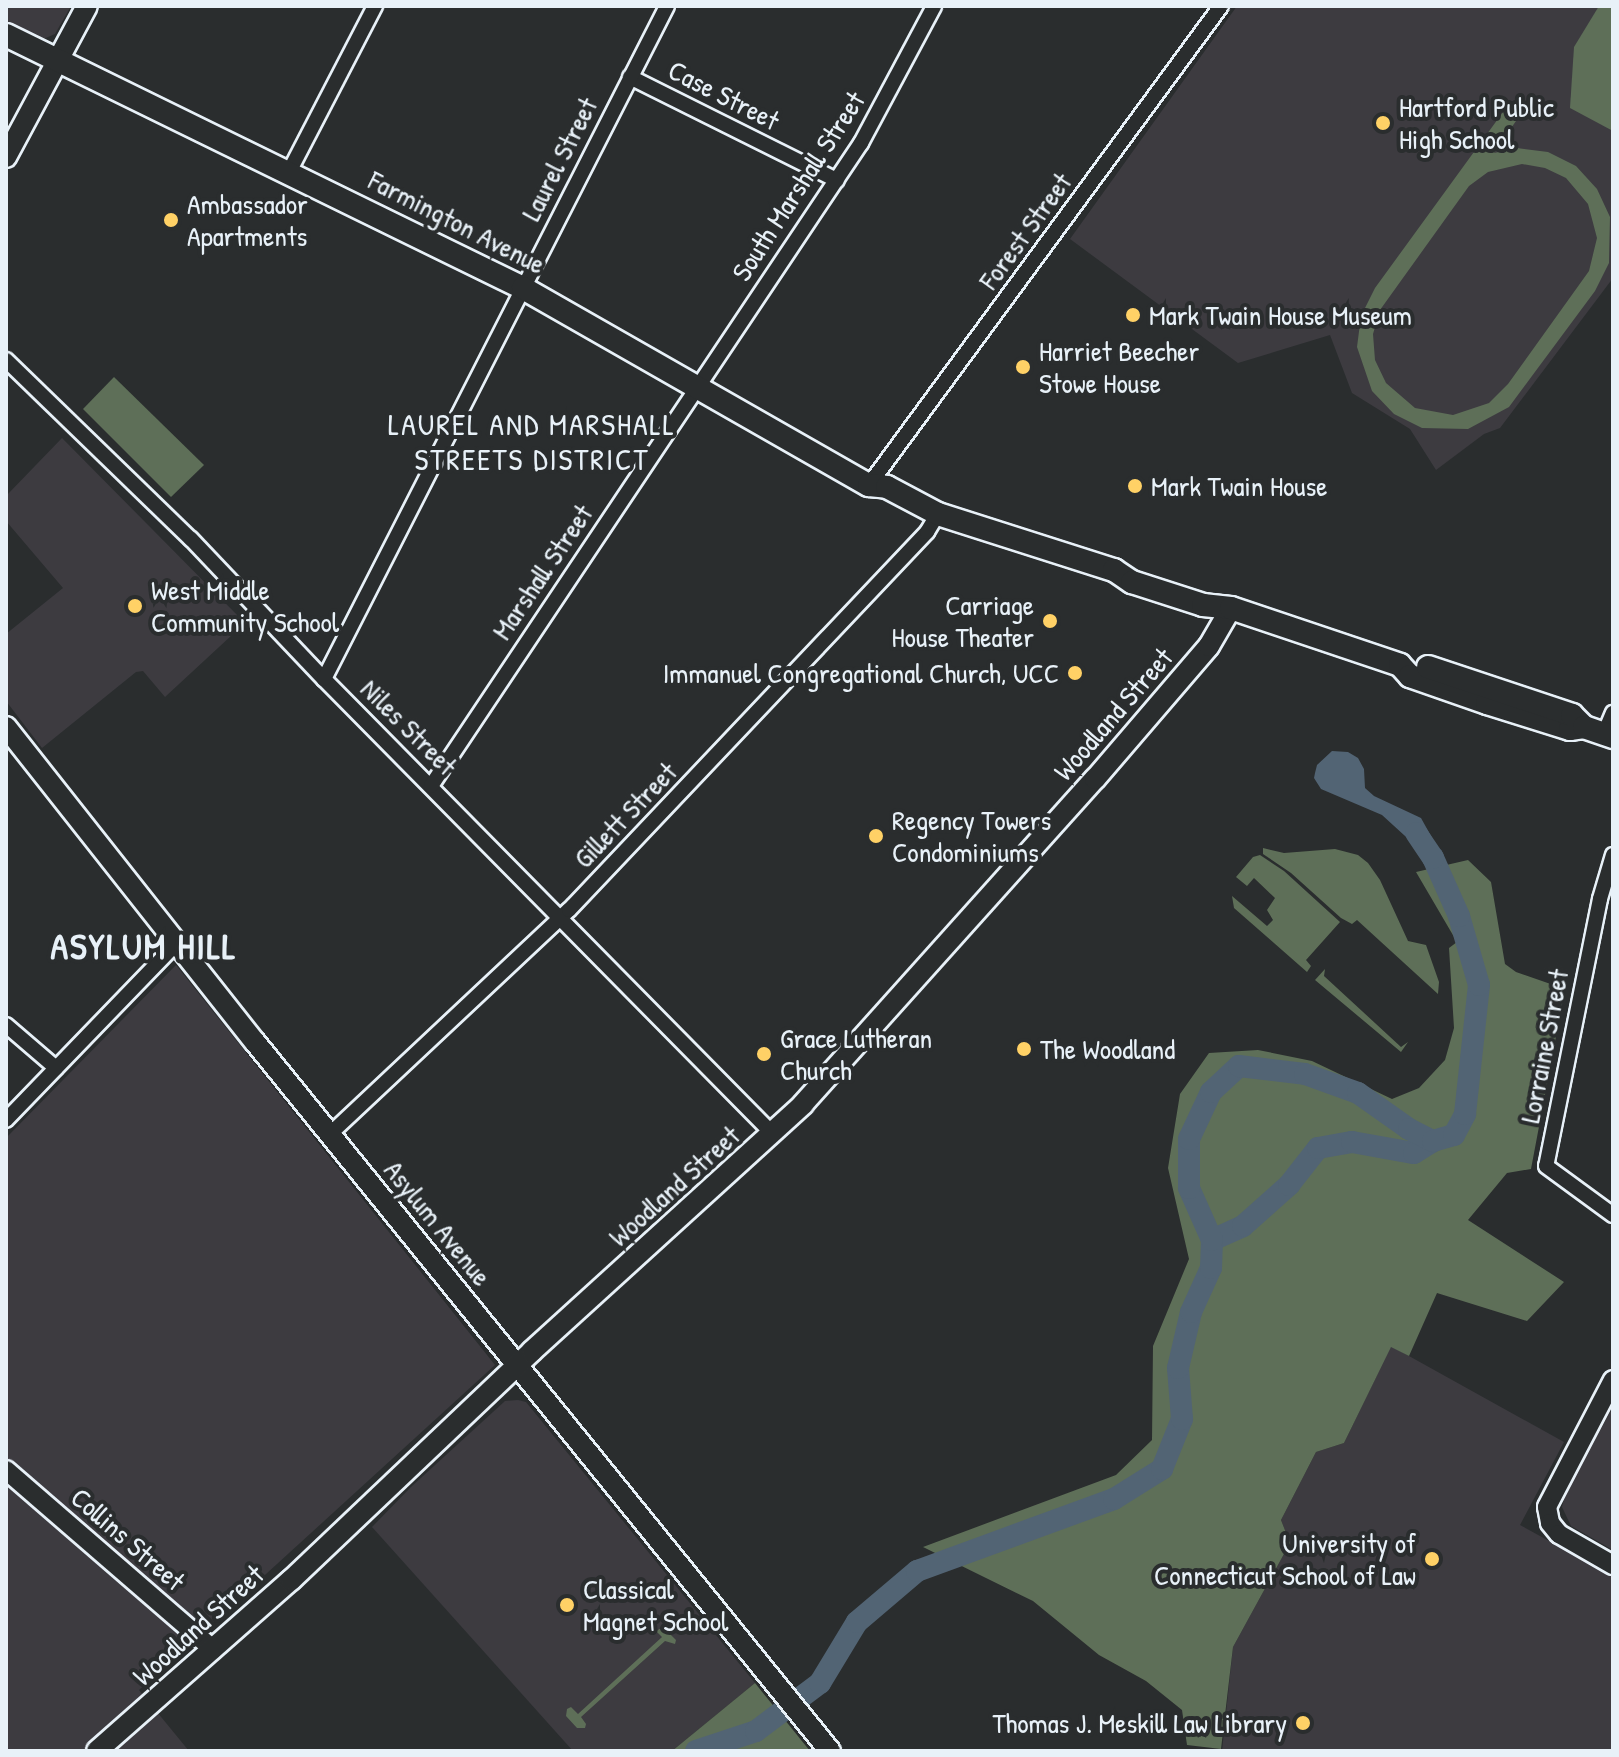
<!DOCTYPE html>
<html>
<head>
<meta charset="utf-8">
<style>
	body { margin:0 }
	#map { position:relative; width:1619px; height:1757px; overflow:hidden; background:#2a2d2e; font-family:"Patrick Hand",sans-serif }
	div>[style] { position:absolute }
	.built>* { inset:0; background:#3d3b40 }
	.green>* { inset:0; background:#5e6f58 }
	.water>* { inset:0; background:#526474 }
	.river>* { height:22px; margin:-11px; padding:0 11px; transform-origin:11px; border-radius:11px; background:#526474 }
	.roads { filter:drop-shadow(2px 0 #e8f1f8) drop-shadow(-2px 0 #e8f1f8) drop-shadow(0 2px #e8f1f8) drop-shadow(0 -2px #e8f1f8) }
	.minor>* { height:14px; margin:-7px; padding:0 7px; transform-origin:7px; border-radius:7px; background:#2a2d2e }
	.tertiary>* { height:18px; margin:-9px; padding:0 9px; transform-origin:9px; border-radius:9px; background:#2a2d2e }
	.secondary>* { height:20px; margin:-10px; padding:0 10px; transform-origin:10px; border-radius:10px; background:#2a2d2e }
	.primary>* { height:22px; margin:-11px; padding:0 11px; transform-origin:11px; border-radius:11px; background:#2a2d2e }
	.dots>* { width:22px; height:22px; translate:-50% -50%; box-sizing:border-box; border:4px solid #2a2d2e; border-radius:50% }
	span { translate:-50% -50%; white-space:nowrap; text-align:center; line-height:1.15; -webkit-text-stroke:8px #2a2d2e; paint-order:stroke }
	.street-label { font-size:28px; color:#e8f1f8 }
	.poi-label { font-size:28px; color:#e8f1f8 }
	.left { translate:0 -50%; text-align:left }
	.right { translate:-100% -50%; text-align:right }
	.neighbourhood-label { font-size:30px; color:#e8f1f8; letter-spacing:2px }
	.district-label { font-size:36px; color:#e8f1f8; font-weight:700; letter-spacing:2px }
	.frame { position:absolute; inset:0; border:8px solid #e8f1f8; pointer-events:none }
</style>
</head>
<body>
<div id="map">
	<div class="built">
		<i style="clip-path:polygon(6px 6px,71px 6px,55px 34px,41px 40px,6px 24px)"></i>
		<i style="clip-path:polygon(1237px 6px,1613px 6px,1613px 278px,1500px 428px,1484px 434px,1436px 470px,1410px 429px,1352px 393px,1330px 335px,1238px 363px,1070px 239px)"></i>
		<i style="clip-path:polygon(62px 438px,245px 623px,165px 697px,143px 671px,136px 672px,42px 748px,6px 701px,6px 634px,63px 588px,6px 521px,6px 496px)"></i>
		<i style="clip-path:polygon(176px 965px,495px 1365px,139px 1690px,189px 1751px,6px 1751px,6px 1138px)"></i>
		<i style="clip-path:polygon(1391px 1346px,1564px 1442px,1520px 1525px,1613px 1576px,1613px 1751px,1222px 1751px,1233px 1647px,1290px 1543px,1281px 1520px,1316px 1452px,1344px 1443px)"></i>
		<i style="clip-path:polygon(518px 1400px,526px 1402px,755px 1683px,672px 1751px,573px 1751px,372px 1527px,411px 1487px,505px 1401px)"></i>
		<i style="clip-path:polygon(1613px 1407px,1613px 1550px,1571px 1526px,1562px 1507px,1566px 1492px)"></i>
	</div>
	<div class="green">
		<i style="clip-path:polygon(1599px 6px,1613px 6px,1613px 131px,1570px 108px,1574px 47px)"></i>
		<i style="clip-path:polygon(evenodd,1503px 112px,1516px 121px,1494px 153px,1517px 148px,1548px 152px,1576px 166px,1597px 189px,1610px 217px,1609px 263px,1595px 291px,1509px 407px,1468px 429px,1422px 428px,1394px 414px,1372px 391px,1357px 347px,1361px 316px,1375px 288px,1503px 112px,1522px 164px,1545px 168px,1566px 178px,1588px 204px,1597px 238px,1589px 271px,1508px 384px,1489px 403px,1453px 415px,1415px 408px,1386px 383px,1375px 360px,1373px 334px,1380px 310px,1469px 186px,1488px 172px,1522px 164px)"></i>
		<i style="clip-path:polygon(114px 377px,204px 465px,171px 497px,83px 409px)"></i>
		<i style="clip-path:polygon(1263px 848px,1284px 853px,1335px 849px,1358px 855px,1368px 863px,1380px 880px,1408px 941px,1426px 945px,1439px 982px,1438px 994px,1357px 920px,1352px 924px,1341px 918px,1291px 873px,1263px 854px)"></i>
		<i style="clip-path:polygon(1260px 855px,1284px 871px,1340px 922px,1306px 960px,1311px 966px,1307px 972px,1234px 908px,1232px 896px,1267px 926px,1273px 920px,1267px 910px,1275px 898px,1254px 878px,1247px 886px,1236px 877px,1253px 857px)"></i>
		<i style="clip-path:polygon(1468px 860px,1491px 882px,1505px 964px,1516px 972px,1565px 989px,1531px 1169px,1507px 1173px,1468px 1220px,1564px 1282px,1527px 1321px,1437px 1293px,1409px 1356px,1391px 1347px,1344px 1443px,1316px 1452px,1281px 1520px,1290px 1543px,1233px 1647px,1221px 1749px,1187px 1745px,1182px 1710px,1146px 1681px,1099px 1655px,1033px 1601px,923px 1547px,1116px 1475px,1152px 1440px,1153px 1346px,1189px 1259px,1168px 1168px,1180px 1094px,1209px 1053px,1258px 1050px,1312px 1061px,1392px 1099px,1419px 1088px,1445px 1060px,1454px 1028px,1449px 948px,1457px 942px,1416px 872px)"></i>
		<i style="clip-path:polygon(1325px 969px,1324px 976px,1401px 1047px,1408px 1042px,1401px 1052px,1315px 980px)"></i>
		<i style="clip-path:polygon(663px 1627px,676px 1640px,675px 1644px,665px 1641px,581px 1717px,586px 1724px,585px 1728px,577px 1728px,566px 1716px,567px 1709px,571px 1707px,578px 1714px,662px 1637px,656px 1631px)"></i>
		<i style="clip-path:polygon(755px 1683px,810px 1751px,672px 1751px)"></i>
	</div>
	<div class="water">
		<i style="clip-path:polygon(1332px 751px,1348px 752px,1358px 758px,1364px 769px,1365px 788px,1374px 796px,1421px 818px,1441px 854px,1423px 858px,1416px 846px,1382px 815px,1321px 789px,1314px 778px,1315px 773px,1317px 765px)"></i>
	</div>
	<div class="river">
		<i style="left:1212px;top:1240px;width:34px;rotate:-24deg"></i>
		<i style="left:1243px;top:1226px;width:62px;rotate:-41.7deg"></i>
		<i style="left:1289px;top:1185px;width:47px;rotate:-51.9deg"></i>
		<i style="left:1318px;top:1148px;width:35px;rotate:-10deg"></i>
		<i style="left:1352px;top:1142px;width:63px;rotate:10.1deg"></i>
		<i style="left:1414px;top:1153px;width:22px;rotate:-32deg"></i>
		<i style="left:696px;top:1751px;width:63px;rotate:-18.4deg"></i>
		<i style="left:756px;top:1731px;width:80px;rotate:-36.9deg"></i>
		<i style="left:820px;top:1683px;width:71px;rotate:-58.8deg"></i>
		<i style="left:857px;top:1622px;width:79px;rotate:-40.4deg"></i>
		<i style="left:917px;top:1571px;width:210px;rotate:-20.1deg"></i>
		<i style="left:1114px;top:1499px;width:57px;rotate:-32deg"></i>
		<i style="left:1162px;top:1469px;width:54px;rotate:-68.2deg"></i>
		<i style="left:1182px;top:1419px;width:51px;rotate:-94.5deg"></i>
		<i style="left:1178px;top:1368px;width:57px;rotate:-76.9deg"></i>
		<i style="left:1191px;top:1312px;width:48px;rotate:-65.6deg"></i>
		<i style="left:1211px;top:1268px;width:28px;rotate:-88deg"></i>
		<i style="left:1212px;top:1240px;width:57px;rotate:-113.9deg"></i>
		<i style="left:1189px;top:1188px;width:49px;rotate:-90deg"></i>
		<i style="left:1189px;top:1139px;width:52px;rotate:-64.9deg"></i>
		<i style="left:1211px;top:1092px;width:38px;rotate:-43deg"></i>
		<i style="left:1239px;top:1066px;width:66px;rotate:6.9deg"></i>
		<i style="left:1305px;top:1074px;width:56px;rotate:19.7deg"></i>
		<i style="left:1358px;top:1093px;width:62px;rotate:35.2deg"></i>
		<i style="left:1409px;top:1129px;width:27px;rotate:27deg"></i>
		<i style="left:1433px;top:1141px;width:22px;rotate:-16deg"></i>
		<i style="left:1454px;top:1135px;width:24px;rotate:-62deg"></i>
		<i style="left:1465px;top:1114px;width:130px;rotate:-83.8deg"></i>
		<i style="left:1479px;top:985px;width:72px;rotate:-106.2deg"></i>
		<i style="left:1459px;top:916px;width:64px;rotate:-114.1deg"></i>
		<i style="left:1433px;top:858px;width:30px;rotate:-124deg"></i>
	</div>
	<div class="roads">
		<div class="minor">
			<i style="left:630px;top:77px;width:231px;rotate:26.5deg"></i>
			<i style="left:290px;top:170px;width:185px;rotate:-62.6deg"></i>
			<i style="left:6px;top:360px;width:257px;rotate:44.1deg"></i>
			<i style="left:191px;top:539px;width:193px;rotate:46.5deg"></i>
			<i style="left:324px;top:679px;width:639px;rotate:45.38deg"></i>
			<i style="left:869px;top:485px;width:594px;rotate:-53.69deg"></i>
			<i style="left:324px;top:679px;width:755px;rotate:-62.99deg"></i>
			<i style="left:1604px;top:734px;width:23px;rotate:-67deg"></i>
			<i style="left:431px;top:786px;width:774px;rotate:-56.23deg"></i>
			<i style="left:861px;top:143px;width:155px;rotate:-61.9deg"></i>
			<i style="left:1613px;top:855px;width:46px;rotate:106.5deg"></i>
			<i style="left:1600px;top:899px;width:272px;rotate:101.4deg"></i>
			<i style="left:1546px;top:1166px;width:83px;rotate:36.2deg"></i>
			<i style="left:6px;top:1025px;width:66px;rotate:40.7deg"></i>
			<i style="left:6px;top:1120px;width:245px;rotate:-46deg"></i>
			<i style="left:329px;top:1135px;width:329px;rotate:-43.2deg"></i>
			<i style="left:569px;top:910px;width:521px;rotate:-46.56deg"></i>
			<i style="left:927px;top:532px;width:21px;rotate:-59deg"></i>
		</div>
		<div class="tertiary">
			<i style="left:1613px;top:1380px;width:143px;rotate:117.5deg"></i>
			<i style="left:1547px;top:1507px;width:16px;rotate:79deg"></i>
			<i style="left:1550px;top:1523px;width:14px;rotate:51deg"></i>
			<i style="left:1559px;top:1534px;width:62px;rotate:29.9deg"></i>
			<i style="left:6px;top:1470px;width:274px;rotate:40.9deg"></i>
		</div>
		<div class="secondary">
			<i style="left:6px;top:157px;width:171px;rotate:-61.8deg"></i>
			<i style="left:6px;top:727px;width:402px;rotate:51.7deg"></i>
			<i style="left:255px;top:1042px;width:913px;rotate:50.96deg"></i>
			<i style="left:97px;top:1751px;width:259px;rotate:-41.4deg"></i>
			<i style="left:291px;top:1580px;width:332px;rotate:-43.5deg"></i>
			<i style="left:532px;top:1351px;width:367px;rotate:-42.3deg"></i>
			<i style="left:803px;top:1104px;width:437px;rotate:-48.1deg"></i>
			<i style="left:1095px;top:779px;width:175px;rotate:-49.4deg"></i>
			<i style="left:1209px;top:646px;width:44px;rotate:-59.9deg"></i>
		</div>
		<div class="primary">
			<i style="left:6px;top:35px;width:576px;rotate:26.08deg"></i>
			<i style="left:523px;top:288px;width:398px;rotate:29.7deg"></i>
			<i style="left:869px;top:485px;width:18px;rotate:6deg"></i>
			<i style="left:887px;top:487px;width:58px;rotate:27.9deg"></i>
			<i style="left:938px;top:514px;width:185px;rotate:17.7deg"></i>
			<i style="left:1114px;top:570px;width:22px;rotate:34deg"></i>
			<i style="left:1132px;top:582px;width:75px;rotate:17.9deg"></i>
			<i style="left:1203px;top:605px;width:28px;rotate:6deg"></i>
			<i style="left:1231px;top:608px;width:178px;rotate:18.6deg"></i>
			<i style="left:1400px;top:665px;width:15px;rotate:48deg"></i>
			<i style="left:1410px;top:676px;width:82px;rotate:19.3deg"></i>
			<i style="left:1487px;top:703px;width:87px;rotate:17.4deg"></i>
			<i style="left:1570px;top:729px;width:14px;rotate:-8deg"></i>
			<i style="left:1428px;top:667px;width:152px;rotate:18.4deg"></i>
			<i style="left:1572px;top:715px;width:17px;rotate:45deg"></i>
			<i style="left:1584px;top:727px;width:31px;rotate:19deg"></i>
		</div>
	</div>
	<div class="dots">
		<i style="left:1383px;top:123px;background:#ffd166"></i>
		<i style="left:171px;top:220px;background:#ffd166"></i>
		<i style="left:1133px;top:315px;background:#ffd166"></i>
		<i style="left:1023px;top:367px;background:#ffd166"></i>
		<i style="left:1135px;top:486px;background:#ffd166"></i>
		<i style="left:135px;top:606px;background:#ffd166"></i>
		<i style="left:1050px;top:621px;background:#ffd166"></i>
		<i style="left:1075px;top:673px;background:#ffd166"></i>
		<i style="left:876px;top:836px;background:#ffd166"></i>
		<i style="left:1024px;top:1049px;background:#ffd166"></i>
		<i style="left:764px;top:1054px;background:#ffd166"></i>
		<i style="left:1432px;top:1559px;background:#ffd166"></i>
		<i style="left:567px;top:1605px;background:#ffd166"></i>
		<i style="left:1303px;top:1723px;background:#ffd166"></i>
	</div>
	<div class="street-label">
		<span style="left:724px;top:95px;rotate:27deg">Case Street</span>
		<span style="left:559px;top:159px;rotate:-63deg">Laurel Street</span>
		<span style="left:798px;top:186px;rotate:-57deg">South Marshall Street</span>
		<span style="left:457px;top:222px;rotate:27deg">Farmington Avenue</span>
		<span style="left:1025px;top:231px;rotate:-54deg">Forest Street</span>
		<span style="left:542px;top:572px;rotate:-56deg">Marshall Street</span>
		<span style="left:1113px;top:714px;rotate:-49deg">Woodland Street</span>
		<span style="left:409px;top:727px;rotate:45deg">Niles Street</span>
		<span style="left:625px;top:815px;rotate:-46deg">Gillett Street</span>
		<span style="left:1544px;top:1046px;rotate:-79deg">Lorraine Street</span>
		<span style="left:674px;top:1186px;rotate:-42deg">Woodland Street</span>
		<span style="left:438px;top:1223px;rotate:51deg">Asylum Avenue</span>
		<span style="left:128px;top:1539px;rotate:41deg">Collins Street</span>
		<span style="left:198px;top:1625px;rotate:-42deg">Woodland Street</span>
	</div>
	<div class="poi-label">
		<span class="left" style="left:1399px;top:123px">Hartford Public<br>High School</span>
		<span class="left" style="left:187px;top:220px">Ambassador<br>Apartments</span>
		<span class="left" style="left:1149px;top:315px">Mark Twain House Museum</span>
		<span class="left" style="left:1039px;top:367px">Harriet Beecher<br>Stowe House</span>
		<span class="left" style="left:1151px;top:486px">Mark Twain House</span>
		<span class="left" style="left:151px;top:606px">West Middle<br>Community School</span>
		<span class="right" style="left:1034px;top:621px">Carriage<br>House Theater</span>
		<span class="right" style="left:1059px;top:673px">Immanuel Congregational Church, UCC</span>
		<span class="left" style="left:892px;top:836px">Regency Towers<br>Condominiums</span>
		<span class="left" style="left:780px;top:1054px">Grace Lutheran<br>Church</span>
		<span class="left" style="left:1040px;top:1049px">The Woodland</span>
		<span class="right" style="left:1416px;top:1559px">University of<br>Connecticut School of Law</span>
		<span class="left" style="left:583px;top:1605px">Classical<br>Magnet School</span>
		<span class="right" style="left:1287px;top:1723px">Thomas J. Meskill Law Library</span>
	</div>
	<div class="neighbourhood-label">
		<span style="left:532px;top:441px">LAUREL AND MARSHALL<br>STREETS DISTRICT</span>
	</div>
	<div class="district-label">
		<span style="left:144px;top:946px">ASYLUM HILL</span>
	</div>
	<div class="frame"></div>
</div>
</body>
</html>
